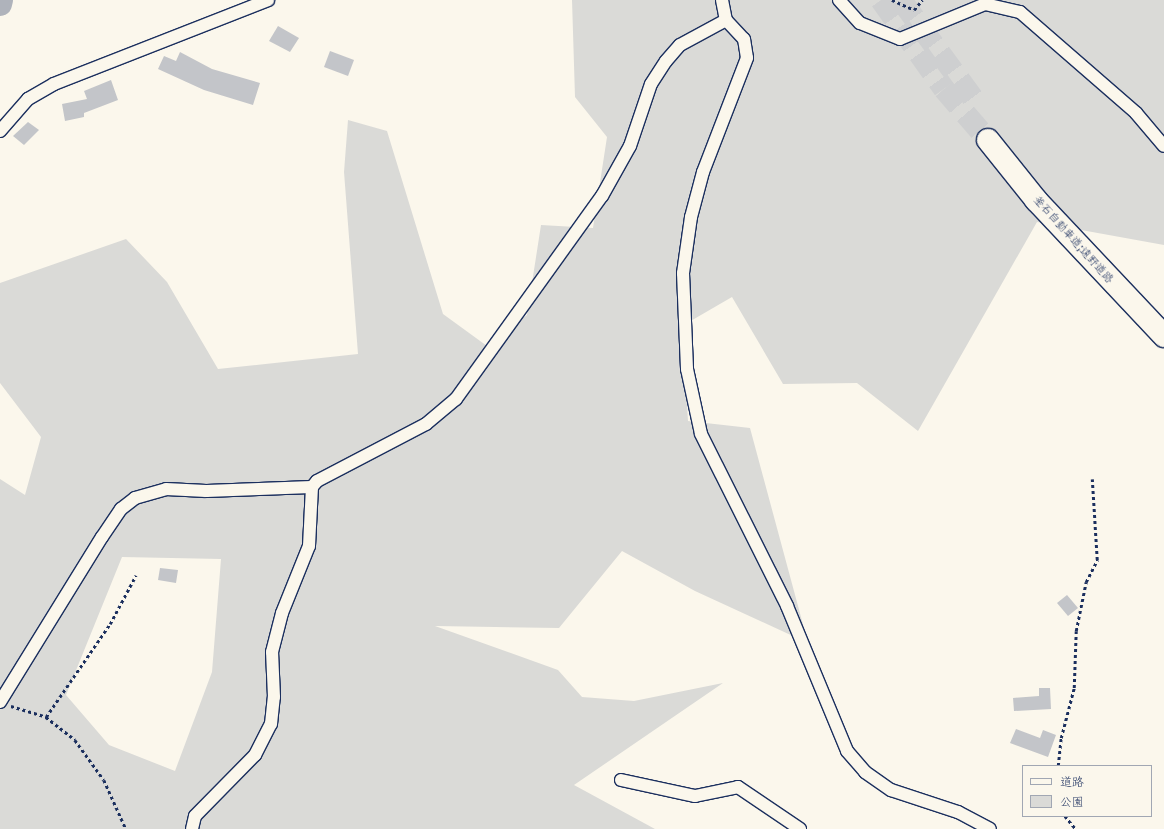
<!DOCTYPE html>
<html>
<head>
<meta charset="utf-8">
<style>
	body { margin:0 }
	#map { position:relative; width:1164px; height:829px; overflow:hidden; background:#fbf7ec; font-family:"Shantell Sans","Klee One",sans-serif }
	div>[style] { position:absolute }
	.green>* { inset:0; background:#dadad7 }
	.river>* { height:24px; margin:-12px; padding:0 12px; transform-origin:12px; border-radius:12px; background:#afb3bb }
	.building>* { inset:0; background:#c3c5c9 }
	.highway-tunnel>* { height:22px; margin-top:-11px; transform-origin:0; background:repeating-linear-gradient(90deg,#cecfd0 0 22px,transparent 0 33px) }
	.path>* { height:2.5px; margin-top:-1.25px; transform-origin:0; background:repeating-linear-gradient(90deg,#1b2f5e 0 3px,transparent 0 6px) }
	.roads { filter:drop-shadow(1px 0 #1b2f5e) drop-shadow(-1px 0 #1b2f5e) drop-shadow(0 1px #1b2f5e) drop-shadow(0 -1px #1b2f5e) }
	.street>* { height:12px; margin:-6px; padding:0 6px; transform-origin:6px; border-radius:6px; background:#fbf7ec }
	.highway>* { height:22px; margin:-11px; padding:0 11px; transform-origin:11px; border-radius:11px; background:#fbf7ec }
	span { translate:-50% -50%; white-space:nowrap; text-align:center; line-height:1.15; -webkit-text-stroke:3px #fbf7ec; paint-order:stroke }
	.street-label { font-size:11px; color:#1b2f5e }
	.legend { position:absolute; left:1022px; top:765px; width:130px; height:52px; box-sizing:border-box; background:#fbf7ec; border:1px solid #a1a7b3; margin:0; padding:5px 7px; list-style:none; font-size:12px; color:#1b2f5e }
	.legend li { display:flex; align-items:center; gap:8px; height:20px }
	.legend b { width:20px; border:1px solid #a1a7b3 }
</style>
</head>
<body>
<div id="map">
	<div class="green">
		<i style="clip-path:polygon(evenodd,572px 0,1164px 0,1164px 245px,1037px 222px,918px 431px,857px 383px,783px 384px,732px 297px,682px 326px,688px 421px,750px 428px,808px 643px,695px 591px,622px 551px,559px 628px,435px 626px,558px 670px,582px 697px,634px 701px,723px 683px,574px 785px,655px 829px,0 829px,0 479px,25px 495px,41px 437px,0 383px,0 283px,126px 239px,167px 282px,218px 369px,358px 354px,344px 172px,348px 120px,387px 131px,443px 314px,487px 346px,527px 315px,541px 225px,593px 228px,607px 137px,575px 97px,572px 0,122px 557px,221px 559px,212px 672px,175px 771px,109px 745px,66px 695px,122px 557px)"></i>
	</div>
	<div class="river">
		<i style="left:0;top:4px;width:4px;rotate:-76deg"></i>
	</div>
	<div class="building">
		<i style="clip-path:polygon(278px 26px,299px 38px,290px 52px,269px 41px)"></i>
		<i style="clip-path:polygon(330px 51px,354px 60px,348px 76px,324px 67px)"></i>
		<i style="clip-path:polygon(180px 52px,212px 69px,260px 83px,253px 105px,204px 90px,158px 69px,164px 56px,176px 61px)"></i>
		<i style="clip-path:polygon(111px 80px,118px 100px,84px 113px,84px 117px,65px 121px,62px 104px,87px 99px,84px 91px)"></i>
		<i style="clip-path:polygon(28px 122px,39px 130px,24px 145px,13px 136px)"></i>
		<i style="clip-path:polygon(160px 568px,178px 570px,176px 583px,158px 580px)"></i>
		<i style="clip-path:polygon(1067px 595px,1078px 608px,1068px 616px,1057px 603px)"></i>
		<i style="clip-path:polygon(1039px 688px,1050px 688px,1051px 709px,1014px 711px,1013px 698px,1039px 696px)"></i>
		<i style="clip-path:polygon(1016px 729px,1040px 738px,1043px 730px,1056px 735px,1048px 757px,1010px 743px)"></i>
	</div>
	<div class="highway-tunnel">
		<i style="left:881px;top:0;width:109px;rotate:54.7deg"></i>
		<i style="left:944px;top:89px;width:67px;rotate:49.2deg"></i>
		<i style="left:901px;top:0;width:129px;rotate:53.8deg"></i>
	</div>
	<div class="path">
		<i style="left:892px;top:0;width:24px;rotate:24deg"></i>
		<i style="left:914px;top:10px;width:13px;rotate:-51deg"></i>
		<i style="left:11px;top:706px;width:37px;rotate:17deg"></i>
		<i style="left:46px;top:717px;width:37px;rotate:38deg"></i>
		<i style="left:75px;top:740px;width:49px;rotate:54.1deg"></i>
		<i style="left:104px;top:780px;width:54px;rotate:65.8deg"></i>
		<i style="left:46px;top:717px;width:113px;rotate:-55.5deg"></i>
		<i style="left:110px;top:624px;width:55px;rotate:-62deg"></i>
		<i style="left:1058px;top:766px;width:28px;rotate:-84deg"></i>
		<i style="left:1061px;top:738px;width:52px;rotate:-75.4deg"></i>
		<i style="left:1074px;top:688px;width:57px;rotate:-88deg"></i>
		<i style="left:1076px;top:631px;width:50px;rotate:-78.5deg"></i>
		<i style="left:1086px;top:582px;width:25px;rotate:-63deg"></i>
		<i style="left:1097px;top:560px;width:81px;rotate:-93.5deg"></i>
		<i style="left:1065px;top:816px;width:17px;rotate:50deg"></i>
	</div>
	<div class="roads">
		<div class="street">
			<i style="left:722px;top:0;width:20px;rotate:79deg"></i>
			<i style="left:726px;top:20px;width:26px;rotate:47deg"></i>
			<i style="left:744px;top:39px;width:19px;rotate:81deg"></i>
			<i style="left:747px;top:58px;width:122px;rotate:111.1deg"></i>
			<i style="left:703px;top:172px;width:47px;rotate:104.9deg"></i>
			<i style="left:691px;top:217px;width:57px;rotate:98.1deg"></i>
			<i style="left:683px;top:273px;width:96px;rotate:87.6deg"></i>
			<i style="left:687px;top:369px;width:66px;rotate:77.8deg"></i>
			<i style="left:701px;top:434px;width:192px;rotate:63.4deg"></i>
			<i style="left:787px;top:606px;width:157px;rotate:67.5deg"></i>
			<i style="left:847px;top:751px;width:28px;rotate:49deg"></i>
			<i style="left:865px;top:772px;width:32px;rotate:35deg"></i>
			<i style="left:891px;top:790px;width:71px;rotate:18.2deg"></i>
			<i style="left:958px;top:812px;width:36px;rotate:28deg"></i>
			<i style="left:839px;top:0;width:31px;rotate:48deg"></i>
			<i style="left:860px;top:23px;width:43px;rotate:21.8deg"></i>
			<i style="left:900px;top:39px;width:92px;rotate:-22.4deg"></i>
			<i style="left:985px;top:4px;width:36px;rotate:13deg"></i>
			<i style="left:1020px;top:12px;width:154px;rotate:41deg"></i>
			<i style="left:1136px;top:113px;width:43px;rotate:49.7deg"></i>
			<i style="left:0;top:131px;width:43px;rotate:-48.8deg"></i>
			<i style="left:28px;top:99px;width:30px;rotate:-30deg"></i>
			<i style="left:54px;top:84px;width:230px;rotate:-21.4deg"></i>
			<i style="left:0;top:702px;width:194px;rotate:-58.3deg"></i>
			<i style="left:102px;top:537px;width:34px;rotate:-56deg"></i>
			<i style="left:121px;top:509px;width:18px;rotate:-38deg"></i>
			<i style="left:135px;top:498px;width:32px;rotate:-16deg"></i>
			<i style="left:166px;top:489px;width:40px;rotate:2.9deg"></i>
			<i style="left:206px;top:491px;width:106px;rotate:-2.2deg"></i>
			<i style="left:621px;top:780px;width:76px;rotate:12.2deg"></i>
			<i style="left:695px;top:796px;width:44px;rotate:-11.8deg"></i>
			<i style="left:738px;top:787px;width:75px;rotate:34.1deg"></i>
			<i style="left:192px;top:829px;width:13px;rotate:-77deg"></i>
			<i style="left:195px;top:816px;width:86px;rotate:-45.5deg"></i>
			<i style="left:255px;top:755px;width:35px;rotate:-63deg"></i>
			<i style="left:271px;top:724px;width:27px;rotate:-84deg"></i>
			<i style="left:274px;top:697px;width:45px;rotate:-92.5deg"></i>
			<i style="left:272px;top:652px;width:40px;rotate:-75.6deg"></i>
			<i style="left:282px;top:613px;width:72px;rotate:-68.1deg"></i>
			<i style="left:309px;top:546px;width:59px;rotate:-87.1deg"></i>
			<i style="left:312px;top:487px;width:8px;rotate:-50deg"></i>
			<i style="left:317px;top:481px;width:123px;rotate:-27.6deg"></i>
			<i style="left:426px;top:424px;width:39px;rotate:-40deg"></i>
			<i style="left:456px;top:399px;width:250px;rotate:-54.3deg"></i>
			<i style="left:602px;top:196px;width:57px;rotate:-60.8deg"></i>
			<i style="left:630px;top:146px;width:65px;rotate:-71.3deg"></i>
			<i style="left:651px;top:84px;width:27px;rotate:-57deg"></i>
			<i style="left:666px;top:61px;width:21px;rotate:-49deg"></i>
			<i style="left:680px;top:45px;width:52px;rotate:-28.5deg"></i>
		</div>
		<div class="highway">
			<i style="left:988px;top:140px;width:77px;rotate:51.3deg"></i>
			<i style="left:1036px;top:200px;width:187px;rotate:46.7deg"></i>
		</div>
	</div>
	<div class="street-label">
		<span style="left:1073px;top:240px;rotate:48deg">釜石自動車道;遠野道路</span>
	</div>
	<ul class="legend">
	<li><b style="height:5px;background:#fbf7ec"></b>道路</li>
	<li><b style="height:11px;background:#dadad7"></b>公園</li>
	</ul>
</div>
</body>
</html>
